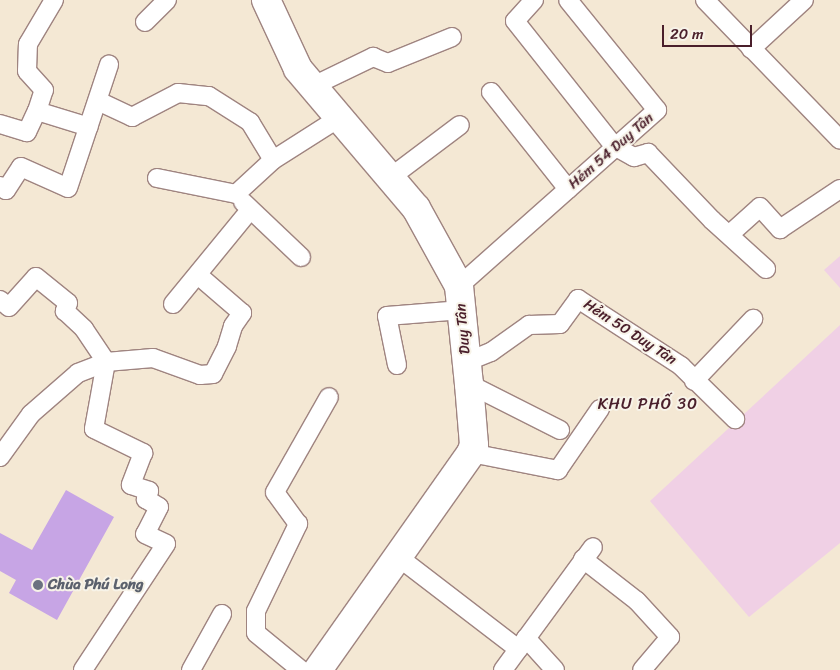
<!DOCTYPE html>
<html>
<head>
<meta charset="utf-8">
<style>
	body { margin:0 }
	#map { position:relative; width:840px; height:670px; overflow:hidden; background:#f4e8d4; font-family:Sriracha,sans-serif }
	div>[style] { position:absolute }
	.built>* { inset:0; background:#f0d0e5 }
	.building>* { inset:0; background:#c7a5e5 }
	.roads { filter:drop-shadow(1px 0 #9f8480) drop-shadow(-1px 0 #9f8480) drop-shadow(0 1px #9f8480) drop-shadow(0 -1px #9f8480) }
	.service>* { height:18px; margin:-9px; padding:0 9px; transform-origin:9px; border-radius:9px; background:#fff }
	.minor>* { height:28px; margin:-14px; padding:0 14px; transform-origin:14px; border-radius:14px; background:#fff }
	.dots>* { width:14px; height:14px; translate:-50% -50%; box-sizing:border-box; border:2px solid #f7f3e8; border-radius:50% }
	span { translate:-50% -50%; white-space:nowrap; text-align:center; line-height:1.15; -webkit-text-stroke:4px #f7f3e8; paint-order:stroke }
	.street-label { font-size:15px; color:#4a1f2b }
	.worship-label { font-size:15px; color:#5b616d; font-weight:700 }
	.left { translate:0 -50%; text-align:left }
	.neighbourhood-label { font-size:16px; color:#4a1f2b; letter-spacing:1px }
	.scale { position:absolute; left:662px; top:25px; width:90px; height:22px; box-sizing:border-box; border:2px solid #4a1f2b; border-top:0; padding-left:6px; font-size:15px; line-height:18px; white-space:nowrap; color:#4a1f2b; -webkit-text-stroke:4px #f7f3e8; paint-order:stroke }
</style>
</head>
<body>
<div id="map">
	<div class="built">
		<i style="clip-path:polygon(840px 256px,840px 288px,824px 270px)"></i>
		<i style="clip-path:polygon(840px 325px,840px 543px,749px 617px,650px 501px)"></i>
	</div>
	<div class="building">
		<i style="clip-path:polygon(66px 490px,114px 517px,57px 620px,9px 593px,16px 580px,0 571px,0 533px,32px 550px)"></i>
	</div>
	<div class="roads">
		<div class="service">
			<i style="left:534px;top:0;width:28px;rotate:132deg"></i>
			<i style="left:515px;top:21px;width:159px;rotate:51.6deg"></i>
			<i style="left:614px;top:146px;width:23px;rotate:29deg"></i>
			<i style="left:634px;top:157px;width:15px;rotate:-16deg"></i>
			<i style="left:648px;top:153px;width:93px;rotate:46.3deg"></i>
			<i style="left:712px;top:220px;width:73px;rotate:42.2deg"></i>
			<i style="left:705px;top:0;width:194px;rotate:46deg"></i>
			<i style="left:145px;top:22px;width:31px;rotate:-45deg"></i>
			<i style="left:751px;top:49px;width:72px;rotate:-42.8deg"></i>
			<i style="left:313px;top:86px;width:67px;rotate:-25.8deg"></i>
			<i style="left:373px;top:57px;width:16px;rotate:22deg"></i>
			<i style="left:388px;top:63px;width:69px;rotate:-22.1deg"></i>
			<i style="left:491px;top:92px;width:124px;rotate:51.6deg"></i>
			<i style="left:98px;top:101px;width:38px;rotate:25deg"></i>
			<i style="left:132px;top:117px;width:52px;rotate:-27.6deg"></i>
			<i style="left:178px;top:93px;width:31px;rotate:6deg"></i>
			<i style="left:209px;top:96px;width:49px;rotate:32.4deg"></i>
			<i style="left:250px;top:122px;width:44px;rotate:58.8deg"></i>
			<i style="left:37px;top:111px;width:54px;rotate:17.1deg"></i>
			<i style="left:0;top:124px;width:28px;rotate:17deg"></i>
			<i style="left:27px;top:132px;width:23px;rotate:-65deg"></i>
			<i style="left:37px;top:111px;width:22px;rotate:-72deg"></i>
			<i style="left:44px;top:90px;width:25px;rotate:-132deg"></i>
			<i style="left:27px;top:71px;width:27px;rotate:-88deg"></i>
			<i style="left:28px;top:44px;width:51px;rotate:-59.4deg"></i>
			<i style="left:391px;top:177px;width:86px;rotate:-37deg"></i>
			<i style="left:157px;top:178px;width:81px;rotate:11.4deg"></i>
			<i style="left:236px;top:194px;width:50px;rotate:-42.6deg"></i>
			<i style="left:273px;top:160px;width:78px;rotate:-32.5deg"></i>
			<i style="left:0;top:186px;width:7px;rotate:34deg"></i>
			<i style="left:6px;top:190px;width:27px;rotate:-57deg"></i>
			<i style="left:21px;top:167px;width:51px;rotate:24.1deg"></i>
			<i style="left:68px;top:188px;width:130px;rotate:-71.6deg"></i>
			<i style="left:243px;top:202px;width:80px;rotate:43.5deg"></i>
			<i style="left:730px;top:234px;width:40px;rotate:-42deg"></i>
			<i style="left:760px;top:207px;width:30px;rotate:48deg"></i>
			<i style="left:780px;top:229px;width:72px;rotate:-33.7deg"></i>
			<i style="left:459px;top:286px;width:265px;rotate:-41.6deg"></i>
			<i style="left:657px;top:110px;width:141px;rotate:-129deg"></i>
			<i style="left:0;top:300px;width:11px;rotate:38deg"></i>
			<i style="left:9px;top:307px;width:40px;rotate:-48deg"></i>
			<i style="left:36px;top:277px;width:41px;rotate:39.1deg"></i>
			<i style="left:68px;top:303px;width:9px;rotate:111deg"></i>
			<i style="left:65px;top:311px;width:26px;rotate:43deg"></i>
			<i style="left:84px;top:329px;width:40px;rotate:56deg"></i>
			<i style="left:106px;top:362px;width:68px;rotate:100.2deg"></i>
			<i style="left:94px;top:429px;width:55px;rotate:26.1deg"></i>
			<i style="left:143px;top:453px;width:34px;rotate:111deg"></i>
			<i style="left:131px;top:485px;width:19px;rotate:18deg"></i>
			<i style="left:149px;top:491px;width:9px;rotate:111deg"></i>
			<i style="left:146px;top:499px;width:15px;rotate:32deg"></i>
			<i style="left:159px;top:507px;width:30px;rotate:117deg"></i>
			<i style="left:145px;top:534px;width:23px;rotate:25deg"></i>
			<i style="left:166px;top:544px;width:151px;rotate:123.4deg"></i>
			<i style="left:173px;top:304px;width:122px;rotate:-50.7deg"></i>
			<i style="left:466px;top:362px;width:27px;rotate:-22deg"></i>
			<i style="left:491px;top:352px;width:47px;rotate:-35.4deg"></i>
			<i style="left:529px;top:325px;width:31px;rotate:-2deg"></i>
			<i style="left:560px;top:324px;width:31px;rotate:-54deg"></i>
			<i style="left:578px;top:299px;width:123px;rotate:33deg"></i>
			<i style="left:681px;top:366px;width:76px;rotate:44.5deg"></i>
			<i style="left:397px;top:365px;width:50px;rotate:-101.5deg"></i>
			<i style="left:387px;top:316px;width:75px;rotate:-4.6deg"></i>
			<i style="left:694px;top:381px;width:86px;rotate:-46.4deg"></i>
			<i style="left:469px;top:384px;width:102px;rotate:26.8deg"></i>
			<i style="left:471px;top:453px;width:89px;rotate:11.1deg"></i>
			<i style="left:558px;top:470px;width:74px;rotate:-55.5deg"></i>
			<i style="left:0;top:457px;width:53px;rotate:-54.2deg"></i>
			<i style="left:31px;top:414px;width:62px;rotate:-41.1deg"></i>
			<i style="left:78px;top:373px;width:30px;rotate:-21deg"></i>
			<i style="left:106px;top:362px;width:47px;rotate:-4.9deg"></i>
			<i style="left:153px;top:358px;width:50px;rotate:19.9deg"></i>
			<i style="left:200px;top:375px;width:13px;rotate:-4deg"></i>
			<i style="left:213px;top:374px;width:31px;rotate:-63deg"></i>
			<i style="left:227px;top:346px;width:21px;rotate:-73deg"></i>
			<i style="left:233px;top:326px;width:16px;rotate:-55deg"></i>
			<i style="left:242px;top:313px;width:58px;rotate:-139.2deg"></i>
			<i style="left:397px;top:556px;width:153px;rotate:37.5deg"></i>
			<i style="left:583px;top:559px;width:68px;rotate:37.9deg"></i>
			<i style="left:637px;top:601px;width:49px;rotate:47.5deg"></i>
			<i style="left:670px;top:637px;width:43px;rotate:130.3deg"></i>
			<i style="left:526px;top:638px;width:43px;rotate:47.8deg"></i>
			<i style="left:191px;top:670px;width:64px;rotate:-61deg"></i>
			<i style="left:301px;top:670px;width:58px;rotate:-140.6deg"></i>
			<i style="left:256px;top:633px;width:22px;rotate:-90deg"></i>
			<i style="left:256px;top:611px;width:97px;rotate:-64.2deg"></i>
			<i style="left:298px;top:524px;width:39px;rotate:-126deg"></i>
			<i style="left:275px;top:492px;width:109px;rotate:-60.4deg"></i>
			<i style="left:503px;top:670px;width:152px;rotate:-53.8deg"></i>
		</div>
		<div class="minor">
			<i style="left:266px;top:0;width:76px;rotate:65.1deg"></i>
			<i style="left:298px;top:69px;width:182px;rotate:49.7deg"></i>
			<i style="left:416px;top:208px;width:89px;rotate:61.1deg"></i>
			<i style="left:459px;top:286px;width:99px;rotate:84.2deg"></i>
			<i style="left:469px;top:384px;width:61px;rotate:85.3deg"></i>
			<i style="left:474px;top:445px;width:9px;rotate:111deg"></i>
			<i style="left:471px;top:453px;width:266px;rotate:125.2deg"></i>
		</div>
	</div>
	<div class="dots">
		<i style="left:38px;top:585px;background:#6b7280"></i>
	</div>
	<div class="street-label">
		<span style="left:611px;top:151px;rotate:-41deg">Hẻm 54 Duy Tân</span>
		<span style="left:463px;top:329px;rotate:-95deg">Duy Tân</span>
		<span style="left:630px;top:332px;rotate:33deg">Hẻm 50 Duy Tân</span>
	</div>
	<div class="worship-label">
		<span class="left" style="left:48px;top:585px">Chùa Phú Long</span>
	</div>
	<div class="neighbourhood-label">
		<span style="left:648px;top:404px">KHU PHỐ 30</span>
	</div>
	<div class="scale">20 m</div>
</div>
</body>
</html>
